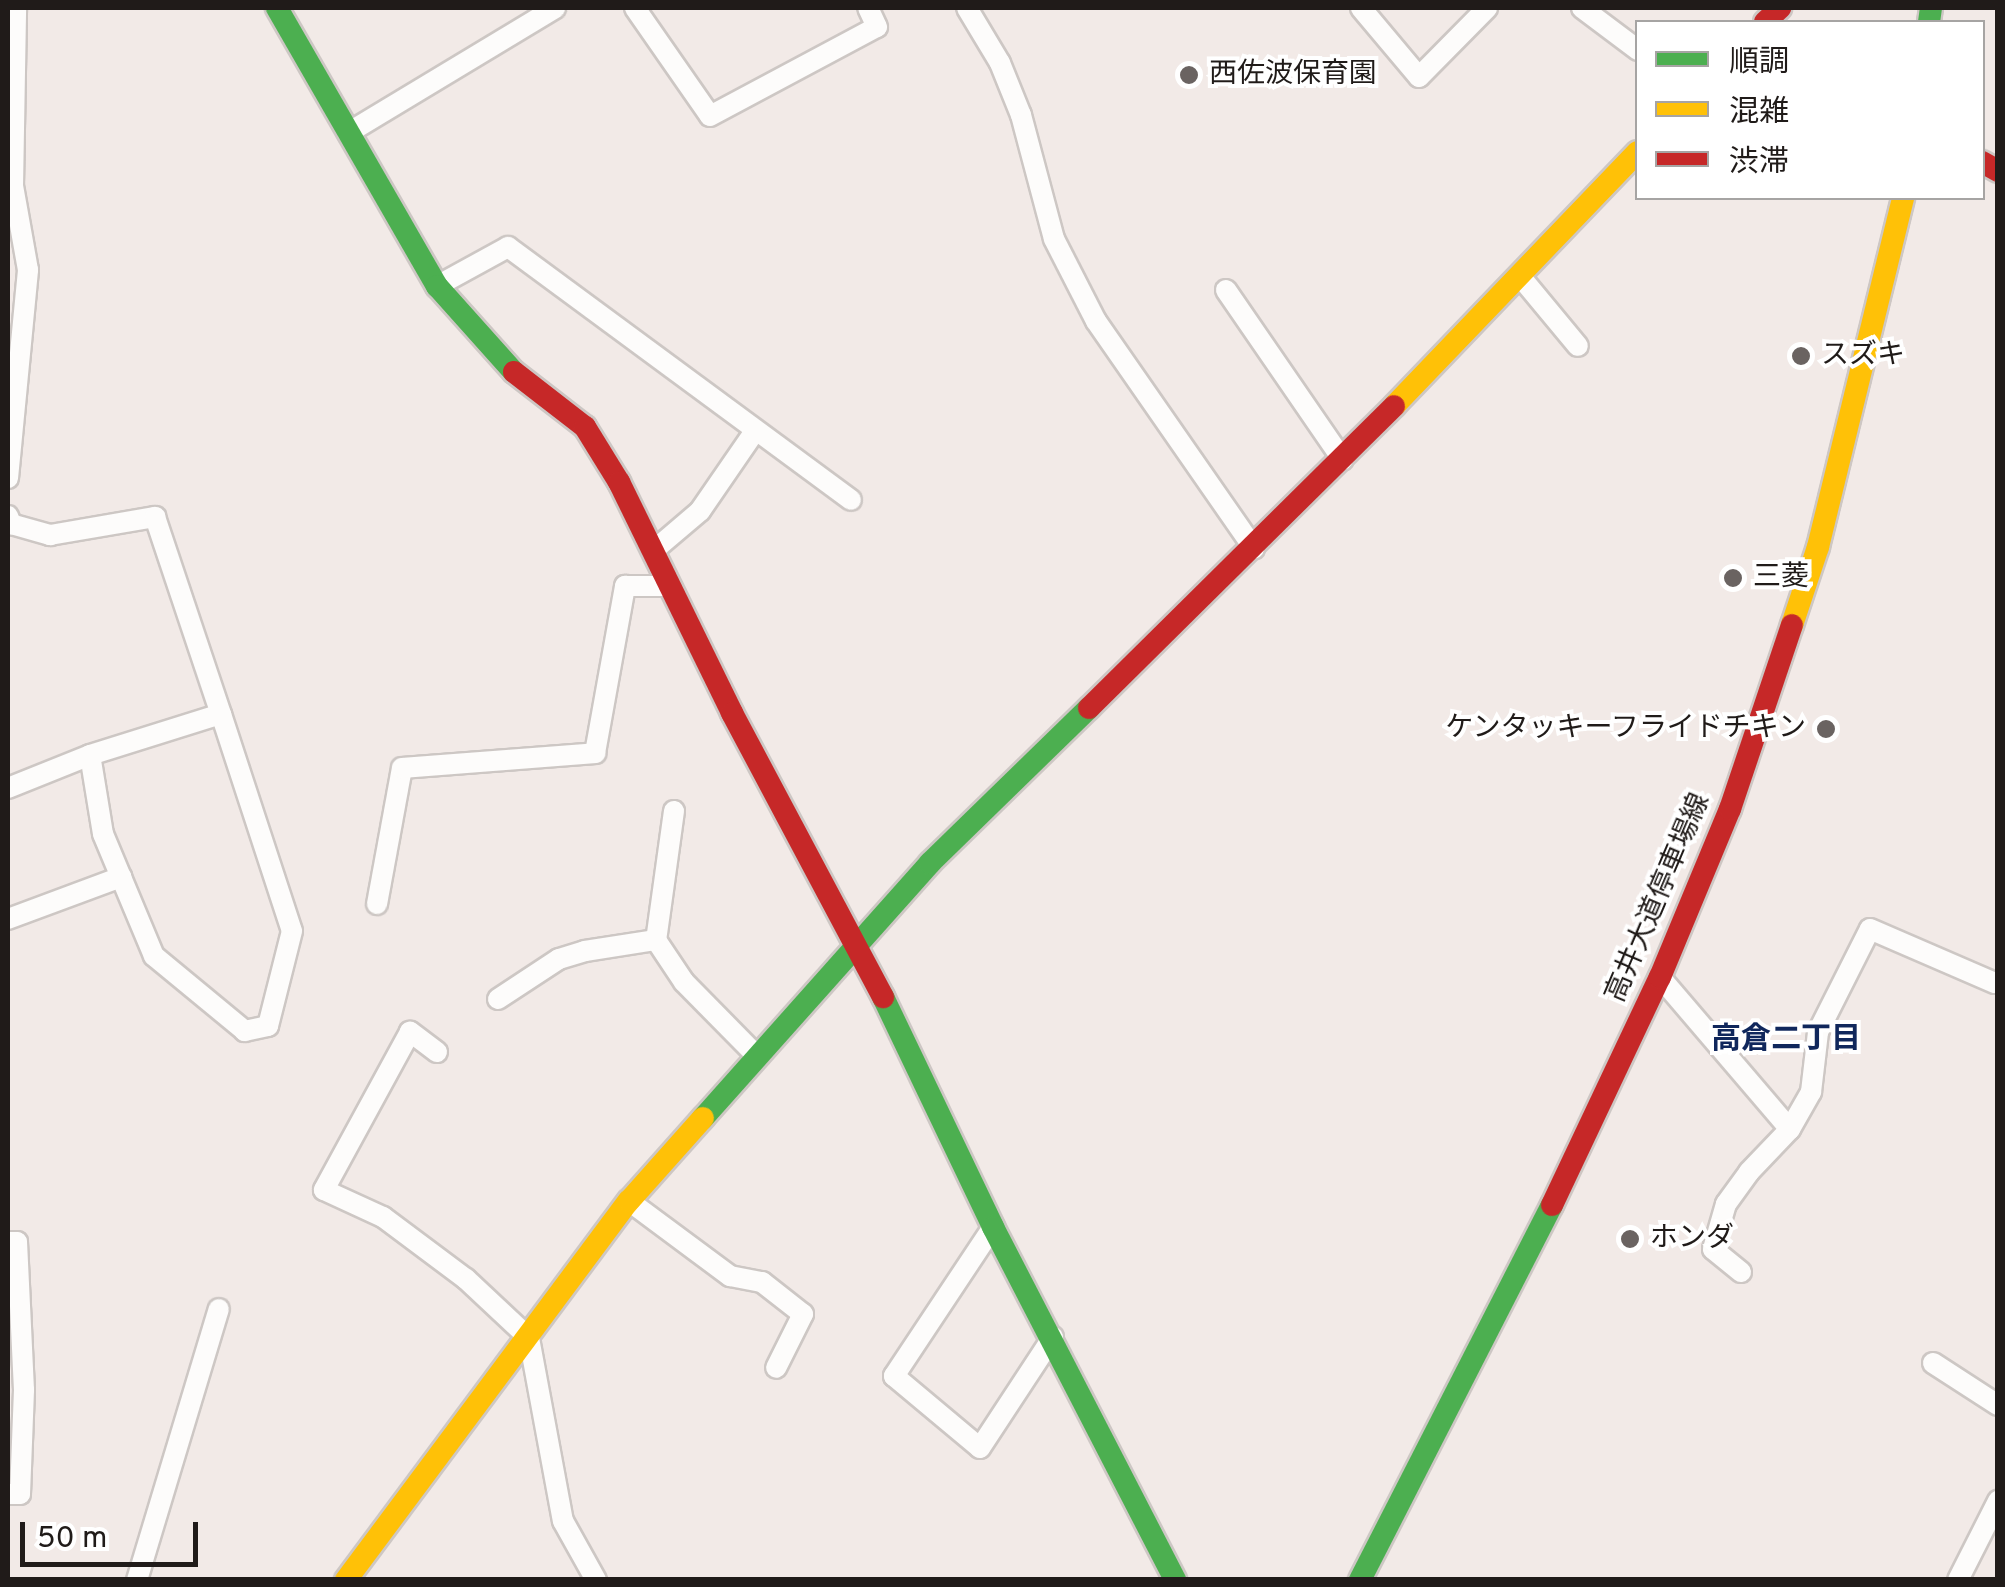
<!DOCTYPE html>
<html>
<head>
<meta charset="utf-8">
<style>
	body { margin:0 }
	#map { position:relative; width:2005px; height:1587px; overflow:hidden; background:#f2eae7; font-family:Overpass,"Noto Sans JP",sans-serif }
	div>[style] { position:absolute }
	.roads { filter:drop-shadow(2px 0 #cdc7c4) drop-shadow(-2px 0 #cdc7c4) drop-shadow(0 2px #cdc7c4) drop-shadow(0 -2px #cdc7c4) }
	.street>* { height:20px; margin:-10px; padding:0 10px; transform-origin:10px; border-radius:10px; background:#fdfcfb }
	.fast>* { height:22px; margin:-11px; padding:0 11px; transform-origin:11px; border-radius:11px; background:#4caf50 }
	.slow>* { height:22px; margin:-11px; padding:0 11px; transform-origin:11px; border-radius:11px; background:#ffc107 }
	.jam>* { height:22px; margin:-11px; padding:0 11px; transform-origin:11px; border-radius:11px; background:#c62828 }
	.dots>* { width:28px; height:28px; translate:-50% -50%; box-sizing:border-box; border:5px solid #fff; border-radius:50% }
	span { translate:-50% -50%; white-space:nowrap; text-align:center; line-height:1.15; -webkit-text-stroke:8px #fff; paint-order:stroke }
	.poi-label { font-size:28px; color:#201b19 }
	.left { translate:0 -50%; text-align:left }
	.right { translate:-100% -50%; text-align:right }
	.street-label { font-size:28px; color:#201b19 }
	.neighbourhood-label { font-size:30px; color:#10275c; font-weight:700 }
	.frame { position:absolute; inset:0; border:10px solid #201b19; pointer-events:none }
	.legend { position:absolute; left:1635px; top:20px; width:350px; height:180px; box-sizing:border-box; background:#fff; border:2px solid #a6a4a3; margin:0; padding:12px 18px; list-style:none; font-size:30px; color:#201b19 }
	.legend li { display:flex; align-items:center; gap:20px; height:50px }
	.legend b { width:50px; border:2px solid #a6a4a3 }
	.scale { position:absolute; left:20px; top:1522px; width:178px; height:45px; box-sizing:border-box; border:5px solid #201b19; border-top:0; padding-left:12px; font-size:30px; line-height:35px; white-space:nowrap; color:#201b19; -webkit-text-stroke:8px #fff; paint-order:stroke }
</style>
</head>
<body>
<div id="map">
	<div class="roads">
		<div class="street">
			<i style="left:635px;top:8px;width:131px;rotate:55.2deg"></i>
			<i style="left:710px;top:116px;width:189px;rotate:-28.1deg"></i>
			<i style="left:877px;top:27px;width:21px;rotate:-115deg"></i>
			<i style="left:967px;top:8px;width:64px;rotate:59deg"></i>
			<i style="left:1000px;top:63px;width:56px;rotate:68deg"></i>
			<i style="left:1021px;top:115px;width:128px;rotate:75.1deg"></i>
			<i style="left:1054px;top:239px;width:92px;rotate:62.9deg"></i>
			<i style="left:1096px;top:321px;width:277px;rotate:55.2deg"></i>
			<i style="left:1361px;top:8px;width:90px;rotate:50deg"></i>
			<i style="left:1419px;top:77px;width:97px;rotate:-45.4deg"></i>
			<i style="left:1582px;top:8px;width:70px;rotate:36.9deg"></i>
			<i style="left:348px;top:133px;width:242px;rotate:-31.1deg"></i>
			<i style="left:1519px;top:275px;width:92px;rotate:50.3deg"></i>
			<i style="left:437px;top:286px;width:81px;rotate:-28.8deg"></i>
			<i style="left:508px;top:247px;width:426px;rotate:36.4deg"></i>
			<i style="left:1226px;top:290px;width:206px;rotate:55.5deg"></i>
			<i style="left:8px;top:478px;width:209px;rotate:-84.5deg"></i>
			<i style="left:28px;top:270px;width:85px;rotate:-100.1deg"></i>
			<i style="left:13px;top:186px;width:178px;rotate:-89deg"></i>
			<i style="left:8px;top:516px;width:9px;rotate:69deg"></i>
			<i style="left:11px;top:524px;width:41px;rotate:15.8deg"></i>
			<i style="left:50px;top:535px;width:107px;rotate:-9.7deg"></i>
			<i style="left:155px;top:517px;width:208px;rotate:71.5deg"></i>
			<i style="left:221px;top:714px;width:228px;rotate:71.9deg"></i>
			<i style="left:292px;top:931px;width:98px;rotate:104.2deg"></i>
			<i style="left:268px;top:1026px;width:24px;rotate:168deg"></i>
			<i style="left:245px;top:1031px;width:118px;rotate:-140.5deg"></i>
			<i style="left:154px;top:956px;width:132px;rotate:-112.7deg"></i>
			<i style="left:103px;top:834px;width:80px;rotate:-99.3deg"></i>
			<i style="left:90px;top:755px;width:137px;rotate:-17.4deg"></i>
			<i style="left:653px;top:551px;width:62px;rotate:-40.4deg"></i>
			<i style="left:700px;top:511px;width:97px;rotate:-55.5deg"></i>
			<i style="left:8px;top:788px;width:88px;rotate:-21.9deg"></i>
			<i style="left:674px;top:811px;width:130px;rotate:97.9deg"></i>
			<i style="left:656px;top:940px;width:50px;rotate:56.3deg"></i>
			<i style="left:684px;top:982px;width:104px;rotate:45.4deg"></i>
			<i style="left:377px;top:904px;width:138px;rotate:-79.6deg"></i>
			<i style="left:402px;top:768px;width:194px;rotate:-4.4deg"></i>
			<i style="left:595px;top:753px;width:170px;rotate:-79.8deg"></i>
			<i style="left:625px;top:586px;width:45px"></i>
			<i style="left:8px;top:919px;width:121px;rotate:-20.4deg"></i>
			<i style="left:1660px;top:977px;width:200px;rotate:49.5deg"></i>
			<i style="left:498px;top:999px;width:73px;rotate:-33.3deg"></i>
			<i style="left:559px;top:959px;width:27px;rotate:-17deg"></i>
			<i style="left:585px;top:951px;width:72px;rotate:-8.8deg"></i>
			<i style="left:437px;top:1052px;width:34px;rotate:-143deg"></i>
			<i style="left:410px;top:1032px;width:180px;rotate:118.6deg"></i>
			<i style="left:324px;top:1190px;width:65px;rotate:24.6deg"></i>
			<i style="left:383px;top:1217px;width:104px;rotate:36.8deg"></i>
			<i style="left:466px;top:1279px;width:86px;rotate:43.1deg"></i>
			<i style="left:529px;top:1338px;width:186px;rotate:79.5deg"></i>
			<i style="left:563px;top:1521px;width:68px;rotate:60.8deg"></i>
			<i style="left:629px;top:1201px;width:126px;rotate:36.6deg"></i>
			<i style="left:730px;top:1276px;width:33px;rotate:11deg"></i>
			<i style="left:762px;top:1282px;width:52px;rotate:38deg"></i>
			<i style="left:803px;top:1314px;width:60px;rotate:116.6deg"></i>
			<i style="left:993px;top:1227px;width:179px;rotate:123.6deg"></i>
			<i style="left:894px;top:1376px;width:112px;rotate:39.9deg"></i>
			<i style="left:980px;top:1448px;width:133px;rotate:-56.7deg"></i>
			<i style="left:8px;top:1242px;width:9px"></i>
			<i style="left:17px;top:1242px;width:148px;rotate:87.3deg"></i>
			<i style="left:24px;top:1390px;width:104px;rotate:92.2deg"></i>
			<i style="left:20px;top:1494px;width:12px;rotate:180deg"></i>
			<i style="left:1741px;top:1272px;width:36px;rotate:-141deg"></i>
			<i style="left:1713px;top:1249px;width:47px;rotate:-73.9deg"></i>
			<i style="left:1726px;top:1204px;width:39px;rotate:-54deg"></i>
			<i style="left:1749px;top:1172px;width:59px;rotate:-46.4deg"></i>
			<i style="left:1790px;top:1129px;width:43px;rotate:-60.4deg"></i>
			<i style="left:1811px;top:1092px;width:60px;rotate:-83.3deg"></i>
			<i style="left:1818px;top:1032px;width:115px;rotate:-63.2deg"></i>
			<i style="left:1870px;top:929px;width:136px;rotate:23.4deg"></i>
			<i style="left:1933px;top:1363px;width:77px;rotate:32.9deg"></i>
			<i style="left:137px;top:1580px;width:283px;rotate:-73.2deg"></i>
			<i style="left:1958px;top:1580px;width:89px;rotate:-63.1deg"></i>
		</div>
		<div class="fast">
			<i style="left:277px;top:8px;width:321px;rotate:60.1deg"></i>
			<i style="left:437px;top:286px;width:115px;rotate:48.2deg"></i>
			<i style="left:1929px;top:22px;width:14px;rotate:-82deg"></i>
			<i style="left:883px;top:997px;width:255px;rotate:64.4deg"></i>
			<i style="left:993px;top:1227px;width:397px;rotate:62.7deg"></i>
			<i style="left:703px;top:1118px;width:341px;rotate:-48.3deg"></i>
			<i style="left:930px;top:863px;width:222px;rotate:-44.3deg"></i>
			<i style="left:1360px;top:1580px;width:421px;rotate:-62.9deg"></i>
		</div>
		<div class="slow">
			<i style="left:1394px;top:406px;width:352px;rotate:-46.2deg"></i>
			<i style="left:1792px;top:625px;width:82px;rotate:-71.6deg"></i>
			<i style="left:1818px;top:547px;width:359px;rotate:-76.3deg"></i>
			<i style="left:346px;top:1580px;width:473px;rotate:-53.3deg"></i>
			<i style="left:629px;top:1201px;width:111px;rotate:-48.3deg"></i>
		</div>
		<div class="jam">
			<i style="left:1765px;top:22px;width:21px;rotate:-43deg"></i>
			<i style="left:1982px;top:162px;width:18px;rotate:29deg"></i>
			<i style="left:514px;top:372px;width:90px;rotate:37.8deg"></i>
			<i style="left:585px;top:427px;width:65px;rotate:58.3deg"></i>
			<i style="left:619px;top:482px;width:257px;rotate:63.9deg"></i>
			<i style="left:732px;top:713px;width:322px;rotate:62deg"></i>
			<i style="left:1089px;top:708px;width:429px;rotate:-44.7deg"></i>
			<i style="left:1552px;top:1205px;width:252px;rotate:-64.7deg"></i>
			<i style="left:1660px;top:977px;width:182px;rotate:-67.4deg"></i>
			<i style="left:1730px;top:809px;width:194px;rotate:-71.4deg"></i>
		</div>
	</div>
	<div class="dots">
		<i style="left:1189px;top:75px;background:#6a6361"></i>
		<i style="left:1801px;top:356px;background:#6a6361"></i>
		<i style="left:1733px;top:578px;background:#6a6361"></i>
		<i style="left:1826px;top:729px;background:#6a6361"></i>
		<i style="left:1630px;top:1239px;background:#6a6361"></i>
	</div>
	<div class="poi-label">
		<span class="left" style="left:1209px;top:75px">西佐波保育園</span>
		<span class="left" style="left:1821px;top:356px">スズキ</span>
		<span class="left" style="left:1753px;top:578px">三菱</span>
		<span class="right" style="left:1806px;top:729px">ケンタッキーフライドチキン</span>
		<span class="left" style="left:1650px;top:1239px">ホンダ</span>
	</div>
	<div class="street-label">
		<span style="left:1659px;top:898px;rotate:-67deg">高井大道停車場線</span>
	</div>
	<div class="neighbourhood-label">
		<span style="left:1786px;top:1041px">高倉二丁目</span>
	</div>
	<div class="frame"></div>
	<ul class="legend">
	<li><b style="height:12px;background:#4caf50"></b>順調</li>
	<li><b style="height:12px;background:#ffc107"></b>混雑</li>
	<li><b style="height:12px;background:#c62828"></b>渋滞</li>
	</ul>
	<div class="scale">50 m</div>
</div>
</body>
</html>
